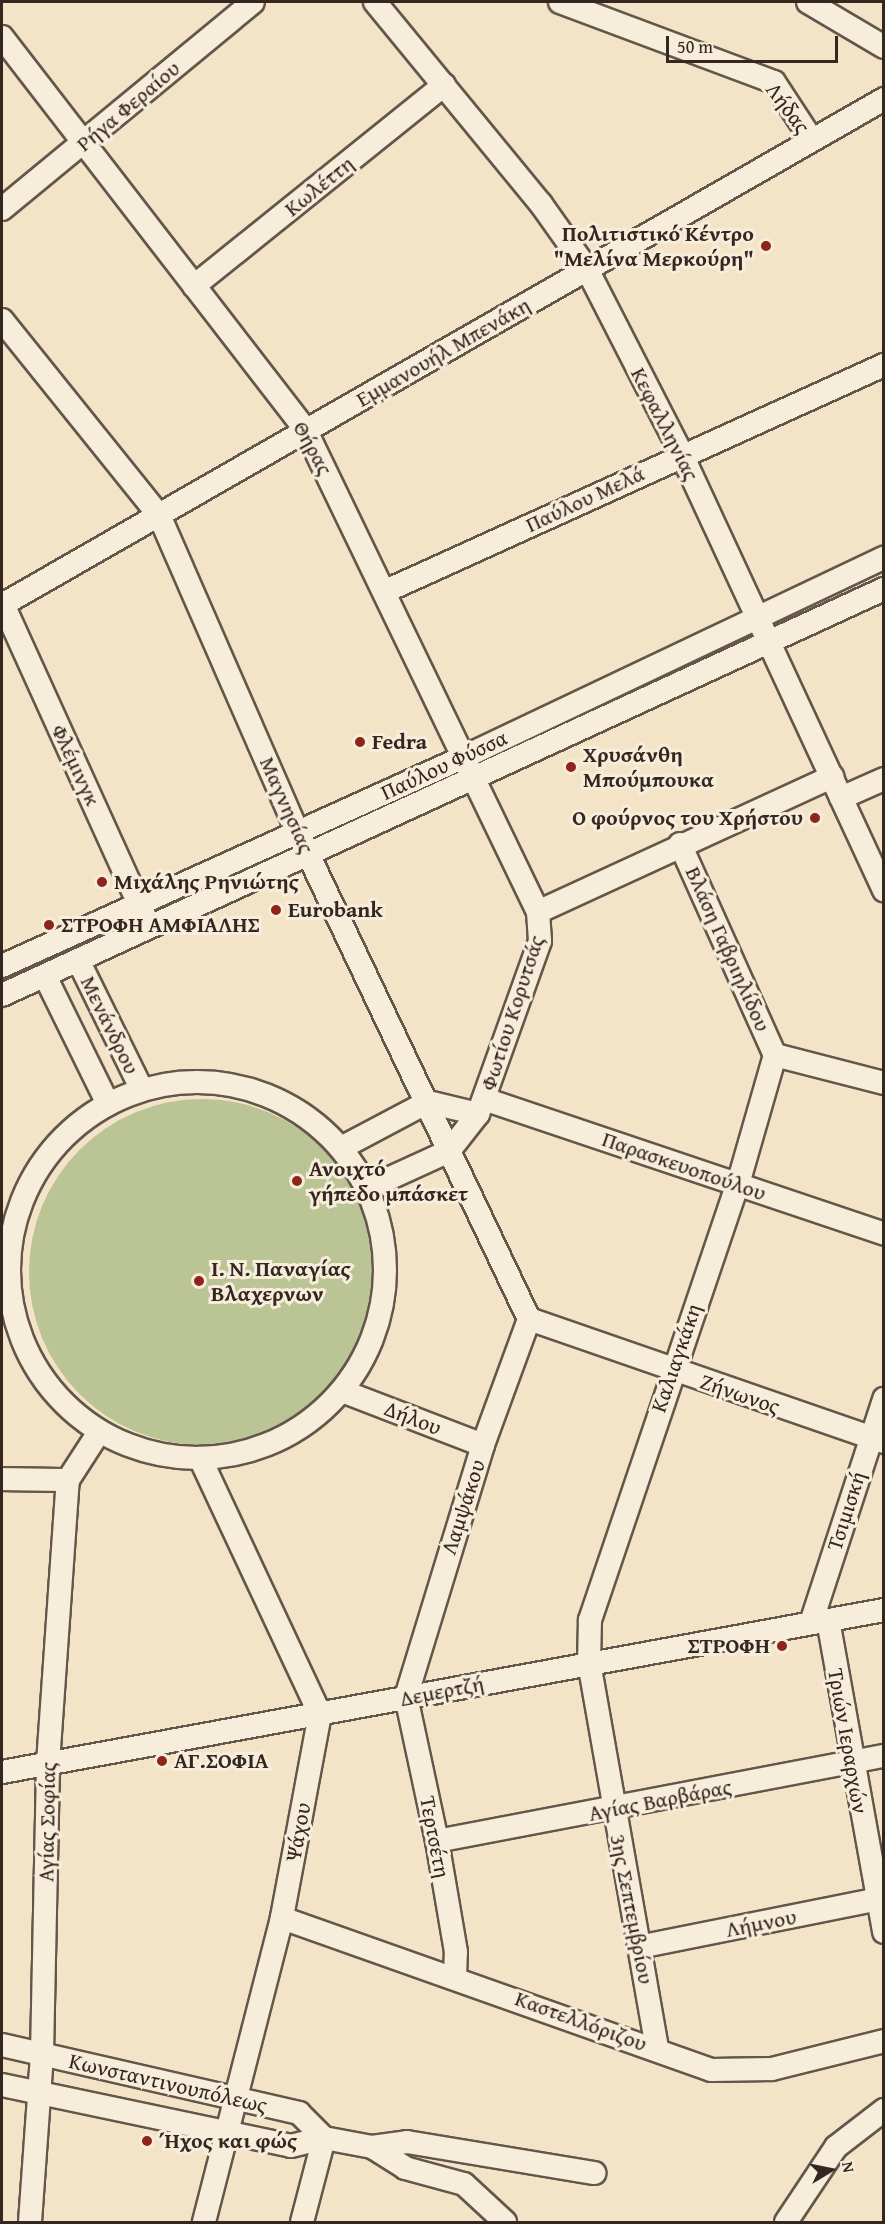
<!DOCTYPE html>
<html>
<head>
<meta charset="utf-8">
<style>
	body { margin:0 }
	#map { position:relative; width:885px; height:2224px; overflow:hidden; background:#f3e4c7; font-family:"Gentium Book Plus",serif }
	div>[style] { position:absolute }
	.green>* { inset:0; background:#bbc495 }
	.round { border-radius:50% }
	.roads { filter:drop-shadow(2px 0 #64564a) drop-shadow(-2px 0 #64564a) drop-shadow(0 2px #64564a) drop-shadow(0 -2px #64564a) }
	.minor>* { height:22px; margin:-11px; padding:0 11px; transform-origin:11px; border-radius:11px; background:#f7eddb }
	.minor>.ring { margin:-11px; padding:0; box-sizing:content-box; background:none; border:22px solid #f7eddb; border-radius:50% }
	.dots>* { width:16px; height:16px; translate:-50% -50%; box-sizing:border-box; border:3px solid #f7eddb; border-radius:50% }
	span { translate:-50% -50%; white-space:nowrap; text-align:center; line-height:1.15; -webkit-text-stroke:6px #f7eddb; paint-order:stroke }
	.street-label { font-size:22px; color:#352620 }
	.poi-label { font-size:22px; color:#352620; font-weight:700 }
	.right { translate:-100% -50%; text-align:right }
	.left { translate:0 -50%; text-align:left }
	.frame { position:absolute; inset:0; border:3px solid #352620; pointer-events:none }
	.north { position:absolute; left:801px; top:2140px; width:60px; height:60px; -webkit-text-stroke:4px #f7eddb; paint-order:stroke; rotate:80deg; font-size:16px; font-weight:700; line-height:24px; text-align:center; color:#352620 }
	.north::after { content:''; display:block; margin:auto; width:21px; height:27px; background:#352620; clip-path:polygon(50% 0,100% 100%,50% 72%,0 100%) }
	.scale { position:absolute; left:666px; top:36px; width:172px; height:27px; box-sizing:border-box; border:3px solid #352620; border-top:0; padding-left:8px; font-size:18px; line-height:21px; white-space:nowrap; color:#352620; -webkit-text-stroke:4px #f7eddb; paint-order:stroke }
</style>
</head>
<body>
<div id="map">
	<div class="green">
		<i class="round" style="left:29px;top:1099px;width:346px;height:346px"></i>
	</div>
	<div class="roads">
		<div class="minor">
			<i style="left:375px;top:2px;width:261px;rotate:50.6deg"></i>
			<i style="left:541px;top:204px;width:80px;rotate:54.7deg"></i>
			<i style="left:587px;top:269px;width:209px;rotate:62.9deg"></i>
			<i style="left:682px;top:455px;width:480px;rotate:65.1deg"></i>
			<i style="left:560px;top:2px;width:228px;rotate:20.5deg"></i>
			<i style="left:774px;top:82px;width:69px;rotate:56.8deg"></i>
			<i style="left:808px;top:2px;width:88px;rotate:30.6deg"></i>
			<i style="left:2px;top:37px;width:498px;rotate:52.3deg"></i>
			<i style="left:306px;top:431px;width:534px;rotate:64.25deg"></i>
			<i style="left:538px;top:912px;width:29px;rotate:86deg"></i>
			<i style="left:540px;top:941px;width:184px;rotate:109.7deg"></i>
			<i style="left:478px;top:1114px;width:47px;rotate:128.1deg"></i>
			<i style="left:449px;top:1151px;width:91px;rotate:155.4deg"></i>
			<i style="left:2px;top:209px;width:325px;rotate:-39.5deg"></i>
			<i style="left:194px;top:286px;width:321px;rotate:-38.8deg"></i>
			<i style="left:2px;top:320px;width:250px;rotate:51.2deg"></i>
			<i style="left:159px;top:515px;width:347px;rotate:66.4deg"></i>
			<i style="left:298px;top:833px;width:538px;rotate:64.58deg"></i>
			<i style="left:386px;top:591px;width:547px;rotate:-24.41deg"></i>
			<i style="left:2px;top:602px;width:346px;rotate:65.6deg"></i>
			<i style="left:2px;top:605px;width:1017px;rotate:-29.84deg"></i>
			<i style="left:841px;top:798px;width:47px;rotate:-23.8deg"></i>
			<i style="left:680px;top:844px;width:231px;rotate:65.8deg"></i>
			<i style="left:538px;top:912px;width:324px;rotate:-24.7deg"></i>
			<i style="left:78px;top:960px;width:145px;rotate:63.8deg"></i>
			<i style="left:2px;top:966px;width:507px;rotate:-24.34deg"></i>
			<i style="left:464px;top:757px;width:465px;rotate:-25.4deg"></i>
			<i style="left:45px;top:976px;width:143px;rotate:63.8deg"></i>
			<i style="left:2px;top:995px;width:971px;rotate:-24.72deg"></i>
			<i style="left:775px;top:1055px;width:113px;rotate:14.4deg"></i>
			<i class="ring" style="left:9px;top:1082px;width:354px;height:354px"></i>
			<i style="left:484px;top:1099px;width:422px;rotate:18.6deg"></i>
			<i style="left:341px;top:1148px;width:98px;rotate:-27.9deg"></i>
			<i style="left:428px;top:1102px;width:51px;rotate:13.5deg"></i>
			<i style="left:529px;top:1319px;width:376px;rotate:19.1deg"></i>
			<i style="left:342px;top:1391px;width:151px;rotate:21deg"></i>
			<i style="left:200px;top:1458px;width:283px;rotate:64.9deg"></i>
			<i style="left:320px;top:1714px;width:208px;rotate:100.6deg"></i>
			<i style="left:282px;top:1918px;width:314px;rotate:104.4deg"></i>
			<i style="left:2px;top:1479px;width:66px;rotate:0.9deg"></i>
			<i style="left:828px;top:1620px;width:317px;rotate:79.8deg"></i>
			<i style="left:811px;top:1623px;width:236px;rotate:-71.9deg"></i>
			<i style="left:2px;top:1772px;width:897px;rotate:-10.41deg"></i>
			<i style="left:437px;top:1841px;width:455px;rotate:-10.8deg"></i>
			<i style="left:282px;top:1918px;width:455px;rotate:19.5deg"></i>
			<i style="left:711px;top:2070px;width:61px;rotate:-0.9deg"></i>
			<i style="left:772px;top:2069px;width:115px;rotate:-14deg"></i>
			<i style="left:639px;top:1947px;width:250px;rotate:-11.3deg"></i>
			<i style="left:455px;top:1977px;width:25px;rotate:-88deg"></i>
			<i style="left:456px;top:1952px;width:113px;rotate:-99.7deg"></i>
			<i style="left:437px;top:1841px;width:147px;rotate:-102.1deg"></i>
			<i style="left:406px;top:1697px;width:264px;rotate:-73deg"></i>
			<i style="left:483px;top:1445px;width:134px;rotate:-69.9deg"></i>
			<i style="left:2px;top:2045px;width:305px;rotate:12.9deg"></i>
			<i style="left:299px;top:2113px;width:35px;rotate:45deg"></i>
			<i style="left:657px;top:2048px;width:391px;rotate:-100deg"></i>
			<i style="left:589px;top:1663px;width:43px;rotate:-88.7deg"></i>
			<i style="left:590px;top:1620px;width:460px;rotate:-71.3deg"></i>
			<i style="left:738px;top:1184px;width:134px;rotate:-74deg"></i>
			<i style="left:2px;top:2085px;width:295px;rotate:11.9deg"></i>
			<i style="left:291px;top:2146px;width:34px;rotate:-14deg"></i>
			<i style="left:324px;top:2138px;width:49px;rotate:10.6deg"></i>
			<i style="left:372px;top:2147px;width:35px;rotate:-8deg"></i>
			<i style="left:407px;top:2142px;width:190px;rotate:9.4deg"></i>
			<i style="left:372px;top:2147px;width:39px;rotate:32deg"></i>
			<i style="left:405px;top:2168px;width:61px;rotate:15.2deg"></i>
			<i style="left:464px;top:2184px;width:56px;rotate:42.8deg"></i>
			<i style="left:30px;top:2222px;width:168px;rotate:-85.9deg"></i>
			<i style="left:42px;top:2054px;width:291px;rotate:-88.8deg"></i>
			<i style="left:48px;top:1763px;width:284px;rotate:-86deg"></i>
			<i style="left:68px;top:1480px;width:57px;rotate:-57.1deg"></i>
			<i style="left:302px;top:2222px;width:87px;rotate:-75.3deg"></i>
			<i style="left:786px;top:2222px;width:90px;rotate:-56.3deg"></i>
			<i style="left:836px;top:2147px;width:61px;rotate:-37.6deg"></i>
		</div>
	</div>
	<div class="dots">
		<i style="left:766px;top:246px;background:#8f2418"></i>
		<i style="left:360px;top:742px;background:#8f2418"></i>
		<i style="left:571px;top:767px;background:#8f2418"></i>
		<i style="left:815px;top:818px;background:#8f2418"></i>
		<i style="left:102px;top:882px;background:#8f2418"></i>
		<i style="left:276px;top:910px;background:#8f2418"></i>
		<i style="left:49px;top:925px;background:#8f2418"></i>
		<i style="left:297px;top:1181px;background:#8f2418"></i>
		<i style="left:199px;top:1281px;background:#8f2418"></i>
		<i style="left:782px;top:1646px;background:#8f2418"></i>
		<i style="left:162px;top:1761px;background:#8f2418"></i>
		<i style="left:147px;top:2141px;background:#8f2418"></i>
	</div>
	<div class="street-label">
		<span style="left:128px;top:106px;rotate:-40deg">Ρήγα Φεραίου</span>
		<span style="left:788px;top:108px;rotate:53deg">Λήδας</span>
		<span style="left:319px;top:186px;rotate:-39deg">Κωλέττη</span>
		<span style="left:443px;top:352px;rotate:-30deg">Εμμανουήλ Μπενάκη</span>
		<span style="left:665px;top:424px;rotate:63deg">Κεφαλληνίας</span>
		<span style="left:313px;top:448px;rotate:61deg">Θήρας</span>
		<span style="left:585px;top:499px;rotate:-25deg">Παύλου Μελά</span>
		<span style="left:76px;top:765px;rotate:65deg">Φλέμινγκ</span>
		<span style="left:444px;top:765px;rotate:-25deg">Παύλου Φύσσα</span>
		<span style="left:287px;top:805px;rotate:66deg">Μαγνησίας</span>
		<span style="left:728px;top:949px;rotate:66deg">Βλάση Γαβριηλίδου</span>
		<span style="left:512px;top:1013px;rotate:-72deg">Φωτίου Κορυτσάς</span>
		<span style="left:110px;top:1025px;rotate:64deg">Μενάνδρου</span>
		<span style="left:684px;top:1166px;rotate:19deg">Παρασκευοπούλου</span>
		<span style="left:676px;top:1358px;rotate:-71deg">Καλιαγκάκη</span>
		<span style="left:740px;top:1394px;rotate:19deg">Ζήνωνος</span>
		<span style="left:413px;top:1418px;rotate:21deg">Δήλου</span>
		<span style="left:463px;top:1507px;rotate:-72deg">Λαμψάκου</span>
		<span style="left:846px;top:1511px;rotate:-72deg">Τσιμισκή</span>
		<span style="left:442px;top:1691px;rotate:-11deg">Δεμερτζή</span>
		<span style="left:848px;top:1741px;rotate:80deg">Τριών Ιεραρχών</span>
		<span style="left:660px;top:1800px;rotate:-11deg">Αγίας Βαρβάρας</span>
		<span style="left:47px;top:1822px;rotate:-89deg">Αγίας Σοφίας</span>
		<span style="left:298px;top:1832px;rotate:-80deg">Ψάχου</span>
		<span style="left:435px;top:1837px;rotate:79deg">Τερτσέτη</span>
		<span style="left:632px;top:1909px;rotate:79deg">3ης Σεπτεμβρίου</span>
		<span style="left:761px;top:1923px;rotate:-11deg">Λήμνου</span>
		<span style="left:581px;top:2021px;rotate:20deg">Καστελλόριζου</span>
		<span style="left:168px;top:2083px;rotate:13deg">Κωνσταντινουπόλεως</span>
	</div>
	<div class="poi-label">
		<span class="right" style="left:754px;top:246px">Πολιτιστικό Κέντρο<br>"Μελίνα Μερκούρη"</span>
		<span class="left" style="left:372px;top:742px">Fedra</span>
		<span class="left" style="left:583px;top:767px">Χρυσάνθη<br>Μπούμπουκα</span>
		<span class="right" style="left:803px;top:818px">Ο φούρνος του Χρήστου</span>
		<span class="left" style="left:114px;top:882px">Μιχάλης Ρηνιώτης</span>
		<span class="left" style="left:288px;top:910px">Eurobank</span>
		<span class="left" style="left:61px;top:925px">ΣΤΡΟΦΗ ΑΜΦΙΑΛΗΣ</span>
		<span class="left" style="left:309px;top:1181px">Ανοιχτό<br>γήπεδο μπάσκετ</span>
		<span class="left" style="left:211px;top:1281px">Ι. Ν. Παναγίας<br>Βλαχερνων</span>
		<span class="right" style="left:770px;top:1646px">ΣΤΡΟΦΗ</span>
		<span class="left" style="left:174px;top:1761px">ΑΓ.ΣΟΦΙΑ</span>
		<span class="left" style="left:159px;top:2141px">Ήχος και φώς</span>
	</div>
	<div class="frame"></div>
	<div class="north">N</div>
	<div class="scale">50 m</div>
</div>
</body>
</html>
